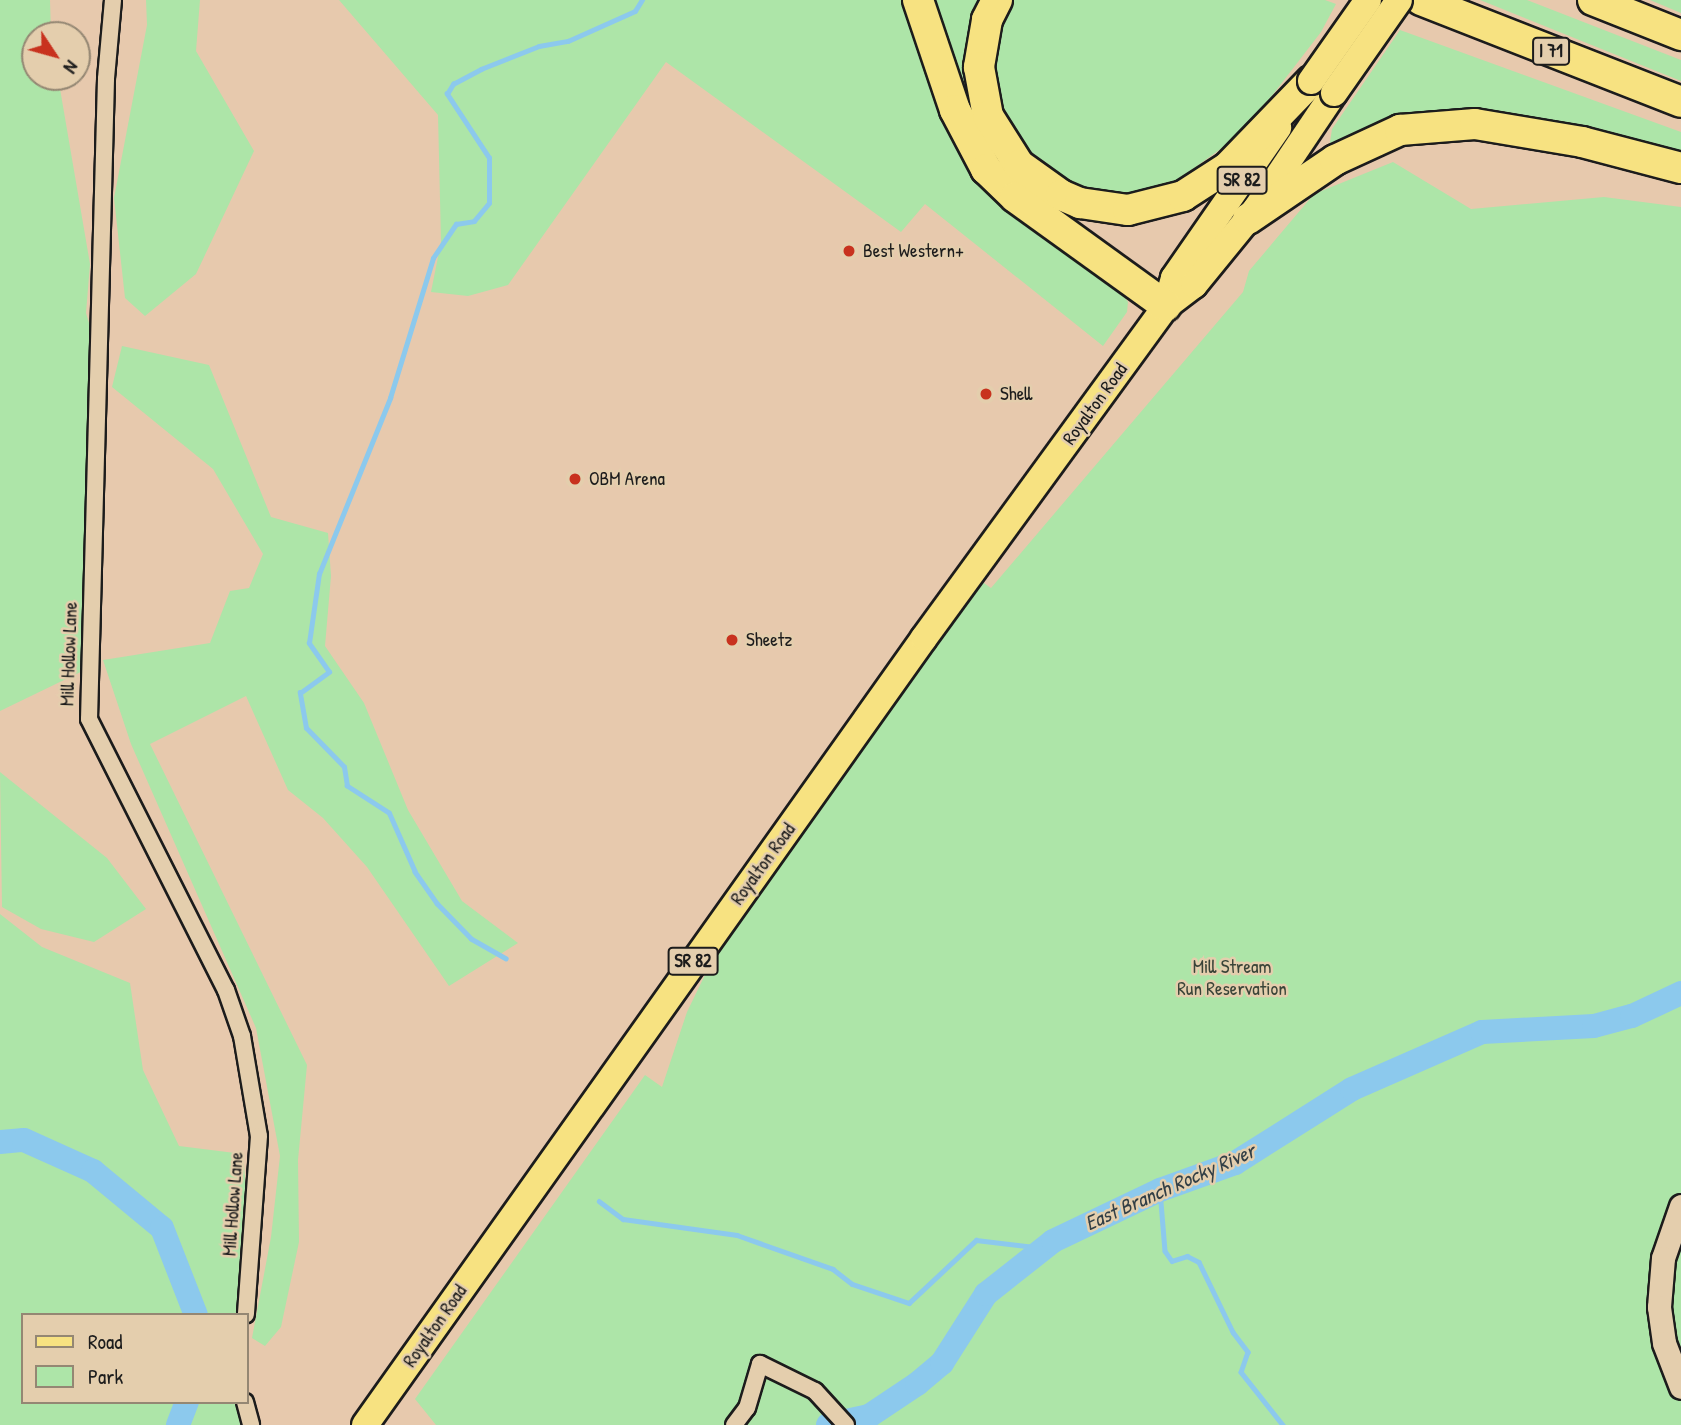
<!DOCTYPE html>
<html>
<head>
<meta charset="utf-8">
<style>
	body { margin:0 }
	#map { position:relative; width:1681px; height:1425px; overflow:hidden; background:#e7c9ad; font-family:"Patrick Hand",sans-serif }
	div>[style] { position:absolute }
	.green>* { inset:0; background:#ade5a8 }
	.stream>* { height:4.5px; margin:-2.25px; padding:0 2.25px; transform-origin:2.25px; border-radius:2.25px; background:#8cc9ed }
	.river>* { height:24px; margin:-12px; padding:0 12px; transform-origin:12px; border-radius:12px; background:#8cc9ed }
	.roads { filter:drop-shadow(2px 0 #1c1c1c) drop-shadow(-2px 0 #1c1c1c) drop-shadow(0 2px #1c1c1c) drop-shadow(0 -2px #1c1c1c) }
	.street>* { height:16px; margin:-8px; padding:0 8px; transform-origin:8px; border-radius:8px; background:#e4cead }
	.secondary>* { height:23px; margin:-11.5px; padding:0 11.5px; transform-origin:11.5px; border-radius:11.5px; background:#e4cead }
	.primary>* { height:26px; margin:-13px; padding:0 13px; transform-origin:13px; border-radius:13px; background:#f7e281 }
	.highway>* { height:30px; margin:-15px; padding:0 15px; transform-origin:15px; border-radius:15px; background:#f7e281 }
	.bridges { filter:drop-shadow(2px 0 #1c1c1c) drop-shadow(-2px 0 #1c1c1c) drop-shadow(0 2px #1c1c1c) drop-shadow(0 -2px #1c1c1c) }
	.primary-bridge>* { height:26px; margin:-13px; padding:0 13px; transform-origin:13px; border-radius:13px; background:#f7e281 }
	.dots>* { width:19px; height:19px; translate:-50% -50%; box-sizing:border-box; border:4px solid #e4cead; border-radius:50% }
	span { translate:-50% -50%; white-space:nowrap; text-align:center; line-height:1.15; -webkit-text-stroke:5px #e4cead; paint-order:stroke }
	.shield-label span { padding:2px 5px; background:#e4cead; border:2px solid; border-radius:5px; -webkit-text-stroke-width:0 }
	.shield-label { font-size:18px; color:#1c1c1c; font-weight:700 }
	.poi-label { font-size:19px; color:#1c1c1c }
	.left { translate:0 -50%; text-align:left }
	.street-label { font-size:19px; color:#1c1c1c }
	.park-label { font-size:19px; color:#394438 }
	.water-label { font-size:21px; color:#323f46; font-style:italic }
	.legend { position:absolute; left:21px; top:1313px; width:228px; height:91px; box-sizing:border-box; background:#e4cead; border:2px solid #948773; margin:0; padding:9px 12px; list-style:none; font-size:21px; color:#1c1c1c }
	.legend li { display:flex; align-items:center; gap:14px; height:35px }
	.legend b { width:35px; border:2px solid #948773 }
	.north { position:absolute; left:21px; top:21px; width:70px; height:70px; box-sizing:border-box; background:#e4cead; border:2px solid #948773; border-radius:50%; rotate:126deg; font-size:19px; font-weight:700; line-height:28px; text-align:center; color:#1c1c1c }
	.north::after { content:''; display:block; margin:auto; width:24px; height:32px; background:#c8321e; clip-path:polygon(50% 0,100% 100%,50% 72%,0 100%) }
</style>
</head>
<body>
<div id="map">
	<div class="green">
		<i style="clip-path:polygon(0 0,50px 0,51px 35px,35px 35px,35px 77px,58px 77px,90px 264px,86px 313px,100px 359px,93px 666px,0 711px)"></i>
		<i style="clip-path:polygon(146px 0,200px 0,196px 51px,254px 151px,196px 274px,145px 316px,125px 298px,114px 198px,147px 25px)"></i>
		<i style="clip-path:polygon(339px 0,904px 0,971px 173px,1015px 216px,1119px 289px,1128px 302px,1127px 312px,1103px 346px,925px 204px,901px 232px,666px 62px,508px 285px,468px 296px,431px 292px,441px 242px,438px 115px)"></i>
		<i style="clip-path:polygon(925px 0,981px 0,964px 50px,969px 114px)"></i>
		<i style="clip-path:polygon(1014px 0,1325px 0,1336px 4px,1321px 32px,1271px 97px,1229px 143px,1190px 171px,1193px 177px,1150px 193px,1109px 197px,1058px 180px,1040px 167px,1012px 135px,993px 90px,994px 42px)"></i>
		<i style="clip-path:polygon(1480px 0,1527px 0,1681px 60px,1681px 81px)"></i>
		<i style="clip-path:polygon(1650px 0,1681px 0,1681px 13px)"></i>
		<i style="clip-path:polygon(1400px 30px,1681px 132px,1681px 162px,1564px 131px,1329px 148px,1332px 129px)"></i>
		<i style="clip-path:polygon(1393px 162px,1471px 209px,1604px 197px,1681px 207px,1681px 1425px,436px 1425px,415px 1399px,645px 1075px,662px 1087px,687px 1012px,718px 948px,971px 574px,991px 588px,1243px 292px,1249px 271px,1314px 194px)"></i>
		<i style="clip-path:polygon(122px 346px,209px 365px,271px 517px,328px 533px,331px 576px,325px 646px,364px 703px,408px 810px,462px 901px,518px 943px,449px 986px,367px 867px,323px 818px,288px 790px,246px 696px,150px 744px,307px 1065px,298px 1160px,299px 1242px,281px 1327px,265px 1346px,252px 1338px,271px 1237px,280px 1156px,256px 1028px,131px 744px,103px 660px,210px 643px,230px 591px,249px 588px,263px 554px,213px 469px,112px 387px)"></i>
		<i style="clip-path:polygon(0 772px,107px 858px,146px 909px,94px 942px,41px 929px,2px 907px)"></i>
		<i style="clip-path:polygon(0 914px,42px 947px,130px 983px,143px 1070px,179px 1146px,243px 1154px,246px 1189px,254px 1186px,245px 1315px,23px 1315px,23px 1402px,245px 1402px,250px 1425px,0 1425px)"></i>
	</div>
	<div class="stream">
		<i style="left:506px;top:959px;width:40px;rotate:-150.3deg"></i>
		<i style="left:471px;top:939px;width:49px;rotate:-134.2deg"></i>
		<i style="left:437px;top:904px;width:39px;rotate:-125deg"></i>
		<i style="left:415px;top:872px;width:64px;rotate:-113.8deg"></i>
		<i style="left:389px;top:813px;width:50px;rotate:-147.3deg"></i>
		<i style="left:347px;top:786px;width:19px;rotate:-99deg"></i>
		<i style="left:344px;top:767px;width:54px;rotate:-134.3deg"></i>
		<i style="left:306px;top:728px;width:36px;rotate:-100deg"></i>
		<i style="left:300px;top:693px;width:36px;rotate:-36deg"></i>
		<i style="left:329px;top:672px;width:35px;rotate:-125deg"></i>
		<i style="left:309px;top:643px;width:70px;rotate:-81.8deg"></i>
		<i style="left:319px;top:574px;width:190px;rotate:-68deg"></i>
		<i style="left:390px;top:398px;width:146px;rotate:-72.9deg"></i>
		<i style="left:433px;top:258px;width:41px;rotate:-55.9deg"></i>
		<i style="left:456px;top:224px;width:18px;rotate:-9deg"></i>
		<i style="left:474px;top:221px;width:23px;rotate:-50deg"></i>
		<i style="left:489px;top:203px;width:45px;rotate:-90deg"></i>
		<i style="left:489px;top:158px;width:77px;rotate:-123.3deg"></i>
		<i style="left:447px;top:94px;width:12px;rotate:-59deg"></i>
		<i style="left:453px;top:84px;width:32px;rotate:-28deg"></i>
		<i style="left:481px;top:69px;width:62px;rotate:-21.6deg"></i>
		<i style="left:539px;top:46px;width:29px;rotate:-10deg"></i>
		<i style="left:568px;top:41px;width:73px;rotate:-24.1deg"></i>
		<i style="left:635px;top:11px;width:13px;rotate:-58deg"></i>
		<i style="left:1160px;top:1190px;width:61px;rotate:85.3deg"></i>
		<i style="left:1165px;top:1251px;width:12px;rotate:55deg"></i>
		<i style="left:1172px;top:1261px;width:16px;rotate:-18deg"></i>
		<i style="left:1187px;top:1256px;width:13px;rotate:27deg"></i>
		<i style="left:1199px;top:1262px;width:78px;rotate:64.1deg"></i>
		<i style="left:1233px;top:1332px;width:25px;rotate:53deg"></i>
		<i style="left:1248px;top:1352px;width:21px;rotate:109deg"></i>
		<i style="left:1241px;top:1372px;width:68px;rotate:51.6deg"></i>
		<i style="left:599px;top:1201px;width:30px;rotate:37deg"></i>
		<i style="left:623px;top:1219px;width:115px;rotate:8deg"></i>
		<i style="left:737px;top:1235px;width:102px;rotate:19.5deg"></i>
		<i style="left:833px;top:1269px;width:24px;rotate:38deg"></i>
		<i style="left:852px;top:1284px;width:60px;rotate:18.4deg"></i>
		<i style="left:909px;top:1303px;width:92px;rotate:-43.2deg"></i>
		<i style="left:976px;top:1240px;width:67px;rotate:6.8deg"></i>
	</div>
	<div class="river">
		<i style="left:0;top:1142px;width:24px;rotate:-5deg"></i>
		<i style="left:24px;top:1140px;width:76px;rotate:24.2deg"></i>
		<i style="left:93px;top:1171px;width:89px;rotate:39.6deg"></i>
		<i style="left:162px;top:1228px;width:93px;rotate:68.7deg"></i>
		<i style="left:178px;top:1425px;width:25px;rotate:-69deg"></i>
		<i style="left:828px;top:1425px;width:42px;rotate:-12.4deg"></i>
		<i style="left:869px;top:1416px;width:58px;rotate:-33.7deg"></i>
		<i style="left:917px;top:1384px;width:33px;rotate:-40deg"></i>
		<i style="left:942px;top:1363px;width:82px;rotate:-57.5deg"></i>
		<i style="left:986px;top:1294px;width:85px;rotate:-38.3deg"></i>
		<i style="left:1053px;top:1241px;width:119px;rotate:-25.5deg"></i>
		<i style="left:1160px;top:1190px;width:80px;rotate:-19.8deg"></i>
		<i style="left:1235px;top:1163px;width:138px;rotate:-32.3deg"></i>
		<i style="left:1352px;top:1089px;width:142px;rotate:-23.7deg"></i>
		<i style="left:1482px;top:1032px;width:112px;rotate:-3.1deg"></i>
		<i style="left:1594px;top:1026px;width:39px;rotate:-15deg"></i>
		<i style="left:1632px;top:1016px;width:54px;rotate:-25.1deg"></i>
	</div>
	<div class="roads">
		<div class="street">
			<i style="left:113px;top:0;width:79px;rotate:95.1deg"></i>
			<i style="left:106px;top:79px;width:640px;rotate:91.52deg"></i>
			<i style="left:89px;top:719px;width:304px;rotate:63.2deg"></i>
			<i style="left:226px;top:990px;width:49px;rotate:70.8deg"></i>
			<i style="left:242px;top:1036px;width:101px;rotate:80.4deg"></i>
			<i style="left:259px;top:1136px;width:179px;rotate:94.2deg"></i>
			<i style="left:245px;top:1402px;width:24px;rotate:75deg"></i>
			<i style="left:734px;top:1425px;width:21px;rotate:-53deg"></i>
			<i style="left:747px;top:1408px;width:46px;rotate:-73.5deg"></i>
			<i style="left:760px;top:1364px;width:61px;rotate:26.1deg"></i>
			<i style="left:815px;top:1391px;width:46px;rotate:47.6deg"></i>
		</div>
		<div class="secondary">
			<i style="left:1681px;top:1206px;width:55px;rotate:109.1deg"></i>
			<i style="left:1663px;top:1258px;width:49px;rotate:94.7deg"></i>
			<i style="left:1659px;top:1307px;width:36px;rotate:82deg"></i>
			<i style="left:1664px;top:1343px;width:47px;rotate:68.9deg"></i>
		</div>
		<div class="primary">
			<i style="left:1166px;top:306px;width:29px;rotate:-74deg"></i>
			<i style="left:1174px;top:278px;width:183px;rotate:-55.3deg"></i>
			<i style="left:365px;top:1425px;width:965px;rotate:-54.61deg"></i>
			<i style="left:924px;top:638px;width:411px;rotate:-53.9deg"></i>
			<i style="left:1166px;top:306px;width:35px;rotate:-37deg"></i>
			<i style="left:1194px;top:285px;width:98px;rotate:-50.8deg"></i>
			<i style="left:1256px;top:209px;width:140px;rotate:-56.1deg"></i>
		</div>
		<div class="highway">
			<i style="left:918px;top:0;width:116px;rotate:71.4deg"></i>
			<i style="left:955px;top:110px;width:67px;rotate:62.3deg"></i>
			<i style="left:986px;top:169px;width:40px;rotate:44deg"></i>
			<i style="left:1015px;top:197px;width:186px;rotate:35.8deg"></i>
			<i style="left:997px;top:0;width:22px;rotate:117deg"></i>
			<i style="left:987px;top:20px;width:48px;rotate:99.7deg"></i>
			<i style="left:979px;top:67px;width:50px;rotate:79.6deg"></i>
			<i style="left:988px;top:116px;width:58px;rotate:57.7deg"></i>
			<i style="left:1019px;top:165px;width:52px;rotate:35.5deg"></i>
			<i style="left:1061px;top:195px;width:21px;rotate:23deg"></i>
			<i style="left:1080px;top:203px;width:49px;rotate:8.3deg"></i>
			<i style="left:1128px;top:210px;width:57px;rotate:-14.3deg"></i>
			<i style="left:1183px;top:196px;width:54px;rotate:-32.8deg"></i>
			<i style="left:1228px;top:167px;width:120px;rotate:-46deg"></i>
			<i style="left:1421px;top:0;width:279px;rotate:21.4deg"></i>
			<i style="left:1593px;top:0;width:95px;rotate:21.7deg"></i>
			<i style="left:1248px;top:219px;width:105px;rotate:-34.1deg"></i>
			<i style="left:1335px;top:160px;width:72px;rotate:-24.8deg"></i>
			<i style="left:1400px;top:130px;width:75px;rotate:-4.6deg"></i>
			<i style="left:1475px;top:124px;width:109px;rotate:9.5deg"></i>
			<i style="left:1582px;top:142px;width:102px;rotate:14.7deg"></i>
		</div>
	</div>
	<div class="bridges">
		<div class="primary-bridge">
			<i style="left:1311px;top:81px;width:99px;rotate:-54.9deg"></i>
			<i style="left:1334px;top:93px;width:113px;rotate:-55deg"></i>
		</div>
	</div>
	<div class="dots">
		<i style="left:849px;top:251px;background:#c8321e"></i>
		<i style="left:986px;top:394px;background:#c8321e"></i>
		<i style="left:575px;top:479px;background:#c8321e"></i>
		<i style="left:732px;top:640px;background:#c8321e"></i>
	</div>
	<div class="shield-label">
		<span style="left:1551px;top:51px">I 71</span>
		<span style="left:1242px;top:180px">SR 82</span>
		<span style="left:693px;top:961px">SR 82</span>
	</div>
	<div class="poi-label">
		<span class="left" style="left:863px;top:251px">Best Western+</span>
		<span class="left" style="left:1000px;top:394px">Shell</span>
		<span class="left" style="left:589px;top:479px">OBM Arena</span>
		<span class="left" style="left:746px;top:640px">Sheetz</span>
	</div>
	<div class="street-label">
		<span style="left:1095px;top:404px;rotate:-54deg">Royalton Road</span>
		<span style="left:69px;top:654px;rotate:-88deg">Mill Hollow Lane</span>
		<span style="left:763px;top:864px;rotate:-54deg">Royalton Road</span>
		<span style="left:233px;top:1204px;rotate:-86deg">Mill Hollow Lane</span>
		<span style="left:435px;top:1326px;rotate:-55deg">Royalton Road</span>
	</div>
	<div class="park-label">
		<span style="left:1232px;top:978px">Mill Stream<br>Run Reservation</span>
	</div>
	<div class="water-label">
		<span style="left:1170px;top:1187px;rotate:-24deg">East Branch Rocky River</span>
	</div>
	<ul class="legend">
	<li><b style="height:9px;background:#f7e281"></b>Road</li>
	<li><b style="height:19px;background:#ade5a8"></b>Park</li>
	</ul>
	<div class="north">N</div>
</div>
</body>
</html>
